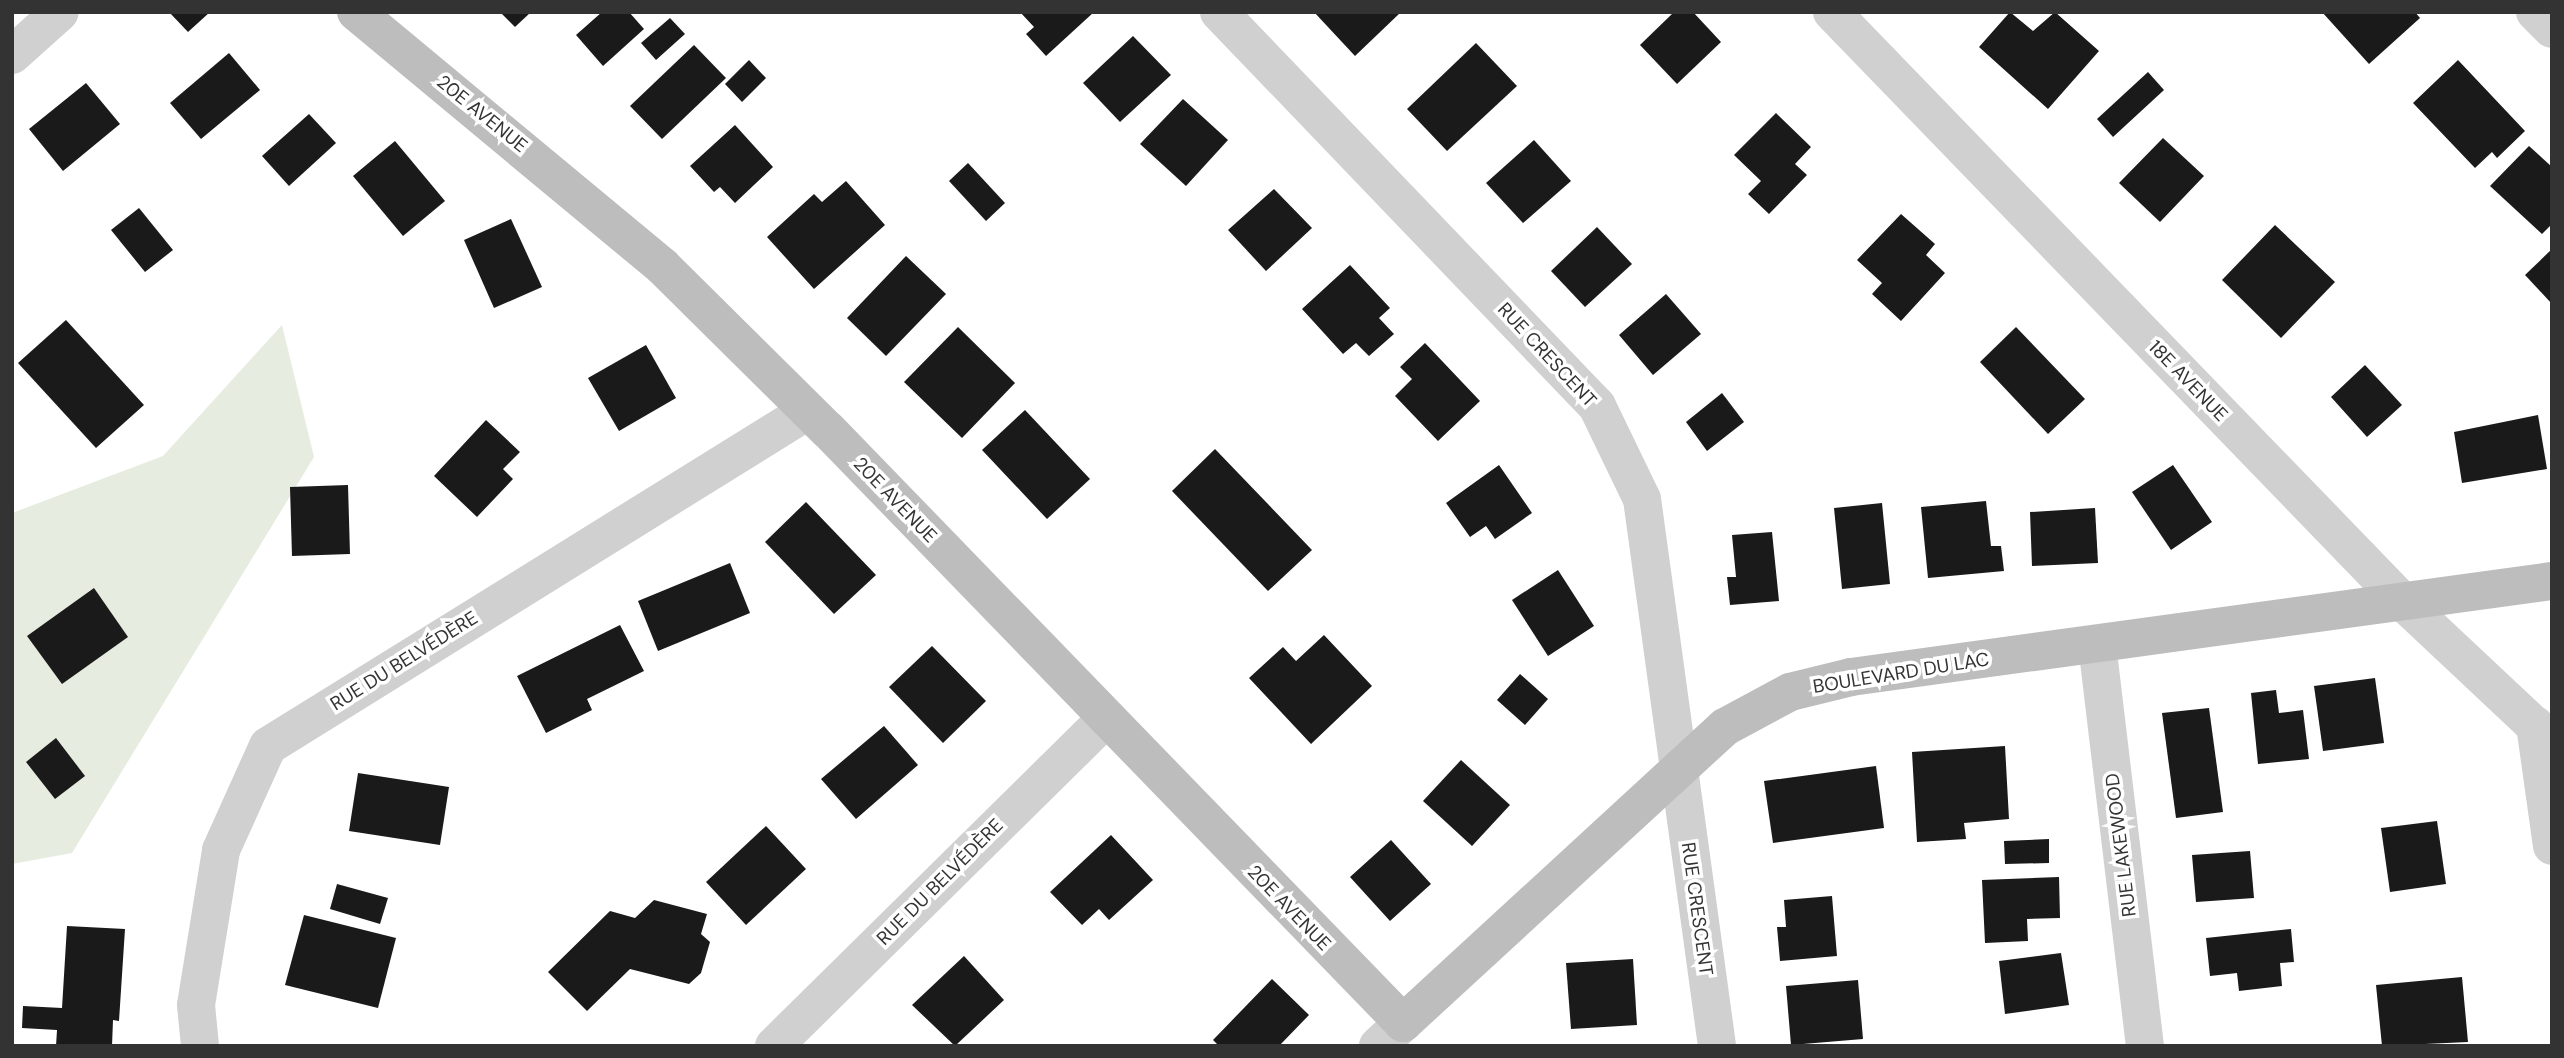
<!DOCTYPE html>
<html>
<head>
<meta charset="utf-8">
<style>
	body { margin:0 }
	#map { position:relative; width:2564px; height:1058px; overflow:hidden; background:#fff; font-family:"DM Sans",sans-serif }
	div>[style] { position:absolute }
	.green>* { inset:0; background:#e6ecdf }
	.building>* { inset:0; background:#1a1a1a }
	.street>* { height:38px; margin:-19px; padding:0 19px; transform-origin:19px; border-radius:19px; background:#d0d0d0 }
	.secondary>* { height:38px; margin:-19px; padding:0 19px; transform-origin:19px; border-radius:19px; background:#bdbdbd }
	span { translate:-50% -50%; white-space:nowrap; text-align:center; line-height:1.15; -webkit-text-stroke:7px #fff; paint-order:stroke }
	.street-label { font-size:19px; color:#333 }
	.frame { position:absolute; inset:0; border:14px solid #333; pointer-events:none }
</style>
</head>
<body>
<div id="map">
	<div class="green">
		<i style="clip-path:polygon(282px 325px,314px 457px,72px 853px,12px 864px,12px 513px,163px 456px)"></i>
	</div>
	<div class="building">
		<i style="clip-path:polygon(169px 12px,210px 12px,188px 32px)"></i>
		<i style="clip-path:polygon(500px 12px,531px 12px,515px 27px)"></i>
		<i style="clip-path:polygon(602px 12px,629px 12px,644px 29px,603px 66px,576px 35px)"></i>
		<i style="clip-path:polygon(1020px 12px,1094px 12px,1046px 56px,1026px 34px,1034px 27px)"></i>
		<i style="clip-path:polygon(1314px 12px,1401px 12px,1355px 56px)"></i>
		<i style="clip-path:polygon(1674px 12px,1693px 12px,1721px 42px,1677px 84px,1640px 45px)"></i>
		<i style="clip-path:polygon(2010px 12px,2033px 31px,2055px 12px,2099px 51px,2048px 109px,1979px 47px)"></i>
		<i style="clip-path:polygon(2322px 12px,2415px 12px,2420px 18px,2369px 64px)"></i>
		<i style="clip-path:polygon(670px 18px,685px 34px,656px 60px,641px 43px)"></i>
		<i style="clip-path:polygon(1133px 36px,1171px 75px,1120px 122px,1083px 83px)"></i>
		<i style="clip-path:polygon(1476px 43px,1517px 86px,1447px 151px,1407px 109px)"></i>
		<i style="clip-path:polygon(694px 45px,726px 78px,662px 139px,630px 106px)"></i>
		<i style="clip-path:polygon(229px 53px,260px 90px,201px 139px,170px 103px)"></i>
		<i style="clip-path:polygon(749px 60px,766px 78px,742px 102px,725px 84px)"></i>
		<i style="clip-path:polygon(2458px 60px,2525px 131px,2497px 158px,2492px 152px,2475px 168px,2413px 103px)"></i>
		<i style="clip-path:polygon(2148px 72px,2164px 90px,2113px 137px,2097px 119px)"></i>
		<i style="clip-path:polygon(86px 83px,120px 124px,63px 171px,29px 129px)"></i>
		<i style="clip-path:polygon(1183px 99px,1228px 140px,1186px 186px,1140px 144px)"></i>
		<i style="clip-path:polygon(1776px 113px,1811px 147px,1795px 164px,1807px 175px,1769px 214px,1748px 194px,1761px 181px,1734px 155px)"></i>
		<i style="clip-path:polygon(309px 114px,336px 143px,289px 186px,262px 156px)"></i>
		<i style="clip-path:polygon(735px 125px,773px 167px,735px 203px,720px 187px,714px 192px,690px 166px)"></i>
		<i style="clip-path:polygon(2163px 138px,2204px 176px,2160px 222px,2119px 183px)"></i>
		<i style="clip-path:polygon(1534px 140px,1571px 181px,1523px 223px,1486px 183px)"></i>
		<i style="clip-path:polygon(395px 141px,445px 201px,403px 236px,353px 176px)"></i>
		<i style="clip-path:polygon(2529px 146px,2552px 167px,2552px 224px,2542px 234px,2490px 186px)"></i>
		<i style="clip-path:polygon(968px 163px,1005px 203px,986px 221px,949px 181px)"></i>
		<i style="clip-path:polygon(846px 181px,885px 225px,814px 289px,767px 237px,814px 194px,822px 202px)"></i>
		<i style="clip-path:polygon(1274px 189px,1312px 228px,1266px 271px,1228px 230px)"></i>
		<i style="clip-path:polygon(139px 208px,173px 250px,145px 272px,111px 230px)"></i>
		<i style="clip-path:polygon(1901px 214px,1935px 244px,1926px 255px,1945px 273px,1901px 321px,1872px 294px,1882px 283px,1857px 260px)"></i>
		<i style="clip-path:polygon(511px 219px,542px 287px,494px 308px,464px 240px)"></i>
		<i style="clip-path:polygon(2275px 225px,2335px 282px,2281px 338px,2222px 280px)"></i>
		<i style="clip-path:polygon(1597px 227px,1632px 264px,1585px 307px,1551px 271px)"></i>
		<i style="clip-path:polygon(2552px 249px,2552px 304px,2525px 275px)"></i>
		<i style="clip-path:polygon(906px 256px,946px 294px,886px 356px,847px 318px)"></i>
		<i style="clip-path:polygon(1350px 265px,1390px 308px,1379px 318px,1394px 334px,1369px 356px,1356px 343px,1343px 354px,1302px 309px)"></i>
		<i style="clip-path:polygon(1666px 294px,1701px 334px,1653px 375px,1619px 335px)"></i>
		<i style="clip-path:polygon(66px 320px,144px 405px,96px 448px,18px 363px)"></i>
		<i style="clip-path:polygon(958px 327px,1015px 383px,962px 438px,904px 382px)"></i>
		<i style="clip-path:polygon(2016px 327px,2085px 399px,2048px 434px,1980px 362px)"></i>
		<i style="clip-path:polygon(1425px 343px,1480px 401px,1438px 441px,1395px 396px,1412px 379px,1400px 367px)"></i>
		<i style="clip-path:polygon(646px 345px,676px 398px,619px 431px,588px 378px)"></i>
		<i style="clip-path:polygon(2365px 365px,2402px 405px,2367px 437px,2331px 397px)"></i>
		<i style="clip-path:polygon(1722px 393px,1744px 422px,1707px 451px,1686px 422px)"></i>
		<i style="clip-path:polygon(1025px 410px,1090px 479px,1047px 519px,982px 450px)"></i>
		<i style="clip-path:polygon(2538px 415px,2547px 469px,2462px 483px,2454px 432px)"></i>
		<i style="clip-path:polygon(486px 420px,520px 452px,503px 469px,513px 479px,477px 517px,434px 476px)"></i>
		<i style="clip-path:polygon(1215px 449px,1312px 550px,1268px 591px,1172px 491px)"></i>
		<i style="clip-path:polygon(1499px 465px,1532px 513px,1495px 539px,1486px 526px,1470px 537px,1446px 503px)"></i>
		<i style="clip-path:polygon(2173px 465px,2212px 522px,2171px 550px,2132px 492px)"></i>
		<i style="clip-path:polygon(348px 485px,350px 554px,292px 556px,290px 487px)"></i>
		<i style="clip-path:polygon(1986px 501px,1991px 546px,2001px 546px,2004px 571px,1928px 578px,1921px 507px)"></i>
		<i style="clip-path:polygon(806px 502px,876px 575px,834px 614px,765px 542px)"></i>
		<i style="clip-path:polygon(1882px 503px,1890px 584px,1842px 589px,1834px 508px)"></i>
		<i style="clip-path:polygon(2095px 508px,2098px 563px,2032px 566px,2030px 512px)"></i>
		<i style="clip-path:polygon(1772px 532px,1779px 601px,1730px 605px,1727px 577px,1736px 577px,1732px 535px)"></i>
		<i style="clip-path:polygon(730px 563px,750px 613px,658px 651px,638px 601px)"></i>
		<i style="clip-path:polygon(1558px 570px,1594px 626px,1548px 656px,1512px 600px)"></i>
		<i style="clip-path:polygon(94px 588px,128px 637px,62px 684px,27px 636px)"></i>
		<i style="clip-path:polygon(620px 625px,644px 671px,587px 699px,592px 710px,546px 733px,517px 676px)"></i>
		<i style="clip-path:polygon(1324px 635px,1372px 686px,1311px 744px,1249px 678px,1283px 647px,1296px 661px)"></i>
		<i style="clip-path:polygon(932px 646px,986px 701px,943px 743px,889px 687px)"></i>
		<i style="clip-path:polygon(1520px 674px,1548px 699px,1525px 725px,1497px 700px)"></i>
		<i style="clip-path:polygon(2375px 678px,2384px 743px,2323px 751px,2314px 686px)"></i>
		<i style="clip-path:polygon(2276px 690px,2279px 713px,2303px 710px,2309px 759px,2258px 764px,2251px 693px)"></i>
		<i style="clip-path:polygon(2209px 708px,2223px 812px,2176px 818px,2162px 713px)"></i>
		<i style="clip-path:polygon(884px 726px,918px 765px,856px 819px,821px 779px)"></i>
		<i style="clip-path:polygon(56px 738px,85px 776px,55px 799px,26px 762px)"></i>
		<i style="clip-path:polygon(2005px 746px,2009px 819px,1964px 823px,1966px 839px,1917px 842px,1912px 752px)"></i>
		<i style="clip-path:polygon(1461px 760px,1510px 805px,1472px 846px,1423px 801px)"></i>
		<i style="clip-path:polygon(1876px 766px,1884px 828px,1773px 843px,1764px 781px)"></i>
		<i style="clip-path:polygon(358px 773px,449px 787px,440px 845px,349px 831px)"></i>
		<i style="clip-path:polygon(2437px 821px,2446px 884px,2390px 892px,2381px 828px)"></i>
		<i style="clip-path:polygon(766px 826px,806px 869px,746px 925px,706px 882px)"></i>
		<i style="clip-path:polygon(1111px 835px,1153px 880px,1109px 920px,1099px 909px,1082px 925px,1050px 892px)"></i>
		<i style="clip-path:polygon(2049px 839px,2049px 863px,2005px 864px,2004px 841px)"></i>
		<i style="clip-path:polygon(1391px 840px,1431px 884px,1390px 921px,1350px 877px)"></i>
		<i style="clip-path:polygon(2250px 851px,2254px 898px,2196px 902px,2192px 855px)"></i>
		<i style="clip-path:polygon(2059px 877px,2060px 918px,2027px 919px,2028px 941px,1985px 943px,1982px 880px)"></i>
		<i style="clip-path:polygon(337px 884px,388px 898px,380px 924px,330px 909px)"></i>
		<i style="clip-path:polygon(1832px 896px,1837px 956px,1780px 961px,1777px 927px,1786px 927px,1784px 900px)"></i>
		<i style="clip-path:polygon(654px 900px,707px 914px,701px 934px,710px 942px,701px 973px,689px 984px,630px 969px,587px 1011px,548px 972px,610px 911px,635px 918px)"></i>
		<i style="clip-path:polygon(304px 915px,396px 938px,378px 1008px,285px 985px)"></i>
		<i style="clip-path:polygon(67px 926px,125px 929px,119px 1021px,113px 1020px,112px 1046px,56px 1046px,57px 1030px,22px 1028px,23px 1006px,62px 1008px)"></i>
		<i style="clip-path:polygon(2291px 929px,2294px 962px,2280px 963px,2282px 986px,2239px 991px,2237px 973px,2210px 976px,2206px 938px)"></i>
		<i style="clip-path:polygon(2061px 953px,2069px 1005px,2005px 1014px,1999px 961px)"></i>
		<i style="clip-path:polygon(964px 956px,1004px 1000px,955px 1046px,912px 1005px)"></i>
		<i style="clip-path:polygon(1633px 959px,1637px 1025px,1571px 1029px,1566px 963px)"></i>
		<i style="clip-path:polygon(2462px 977px,2468px 1042px,2382px 1046px,2376px 985px)"></i>
		<i style="clip-path:polygon(1272px 979px,1309px 1015px,1279px 1046px,1219px 1046px,1213px 1040px)"></i>
		<i style="clip-path:polygon(1858px 980px,1863px 1039px,1791px 1045px,1786px 986px)"></i>
	</div>
	<div class="street">
		<i style="left:1219px;top:12px;width:546px;rotate:46.19deg"></i>
		<i style="left:1597px;top:406px;width:103px;rotate:64.2deg"></i>
		<i style="left:1642px;top:499px;width:552px;rotate:82.19deg"></i>
		<i style="left:1832px;top:12px;width:822px;rotate:45.94deg"></i>
		<i style="left:2404px;top:603px;width:203px;rotate:43.2deg"></i>
		<i style="left:2535px;top:12px;width:24px;rotate:45deg"></i>
		<i style="left:12px;top:55px;width:64px;rotate:-41.9deg"></i>
		<i style="left:2097px;top:644px;width:405px;rotate:83.2deg"></i>
		<i style="left:2535px;top:725px;width:122px;rotate:82deg"></i>
		<i style="left:200px;top:1046px;width:41px;rotate:-95.6deg"></i>
		<i style="left:196px;top:1005px;width:157px;rotate:-80.8deg"></i>
		<i style="left:221px;top:850px;width:114px;rotate:-65.7deg"></i>
		<i style="left:268px;top:746px;width:633px;rotate:-31.83deg"></i>
		<i style="left:774px;top:1046px;width:467px;rotate:-44.6deg"></i>
		<i style="left:1378px;top:1046px;width:34px;rotate:-43deg"></i>
	</div>
	<div class="secondary">
		<i style="left:356px;top:12px;width:398px;rotate:39.7deg"></i>
		<i style="left:662px;top:266px;width:233px;rotate:44.7deg"></i>
		<i style="left:828px;top:430px;width:826px;rotate:45.88deg"></i>
		<i style="left:1403px;top:1023px;width:437px;rotate:-42.6deg"></i>
		<i style="left:1725px;top:727px;width:74px;rotate:-28.3deg"></i>
		<i style="left:1790px;top:692px;width:63px;rotate:-13.8deg"></i>
		<i style="left:1851px;top:677px;width:708px;rotate:-7.8deg"></i>
	</div>
	<div class="street-label">
		<span style="left:482px;top:114px;rotate:39deg">20E AVENUE</span>
		<span style="left:1547px;top:355px;rotate:47deg">RUE CRESCENT</span>
		<span style="left:2188px;top:381px;rotate:46deg">18E AVENUE</span>
		<span style="left:895px;top:500px;rotate:46deg">20E AVENUE</span>
		<span style="left:404px;top:661px;rotate:-32deg">RUE DU BELVÉDÈRE</span>
		<span style="left:1901px;top:673px;rotate:-9deg">BOULEVARD DU LAC</span>
		<span style="left:2121px;top:845px;rotate:-97deg">RUE LAKEWOOD</span>
		<span style="left:940px;top:882px;rotate:-45deg">RUE DU BELVÉDÈRE</span>
		<span style="left:1289px;top:908px;rotate:46deg">20E AVENUE</span>
		<span style="left:1697px;top:909px;rotate:82deg">RUE CRESCENT</span>
	</div>
	<div class="frame"></div>
</div>
</body>
</html>
